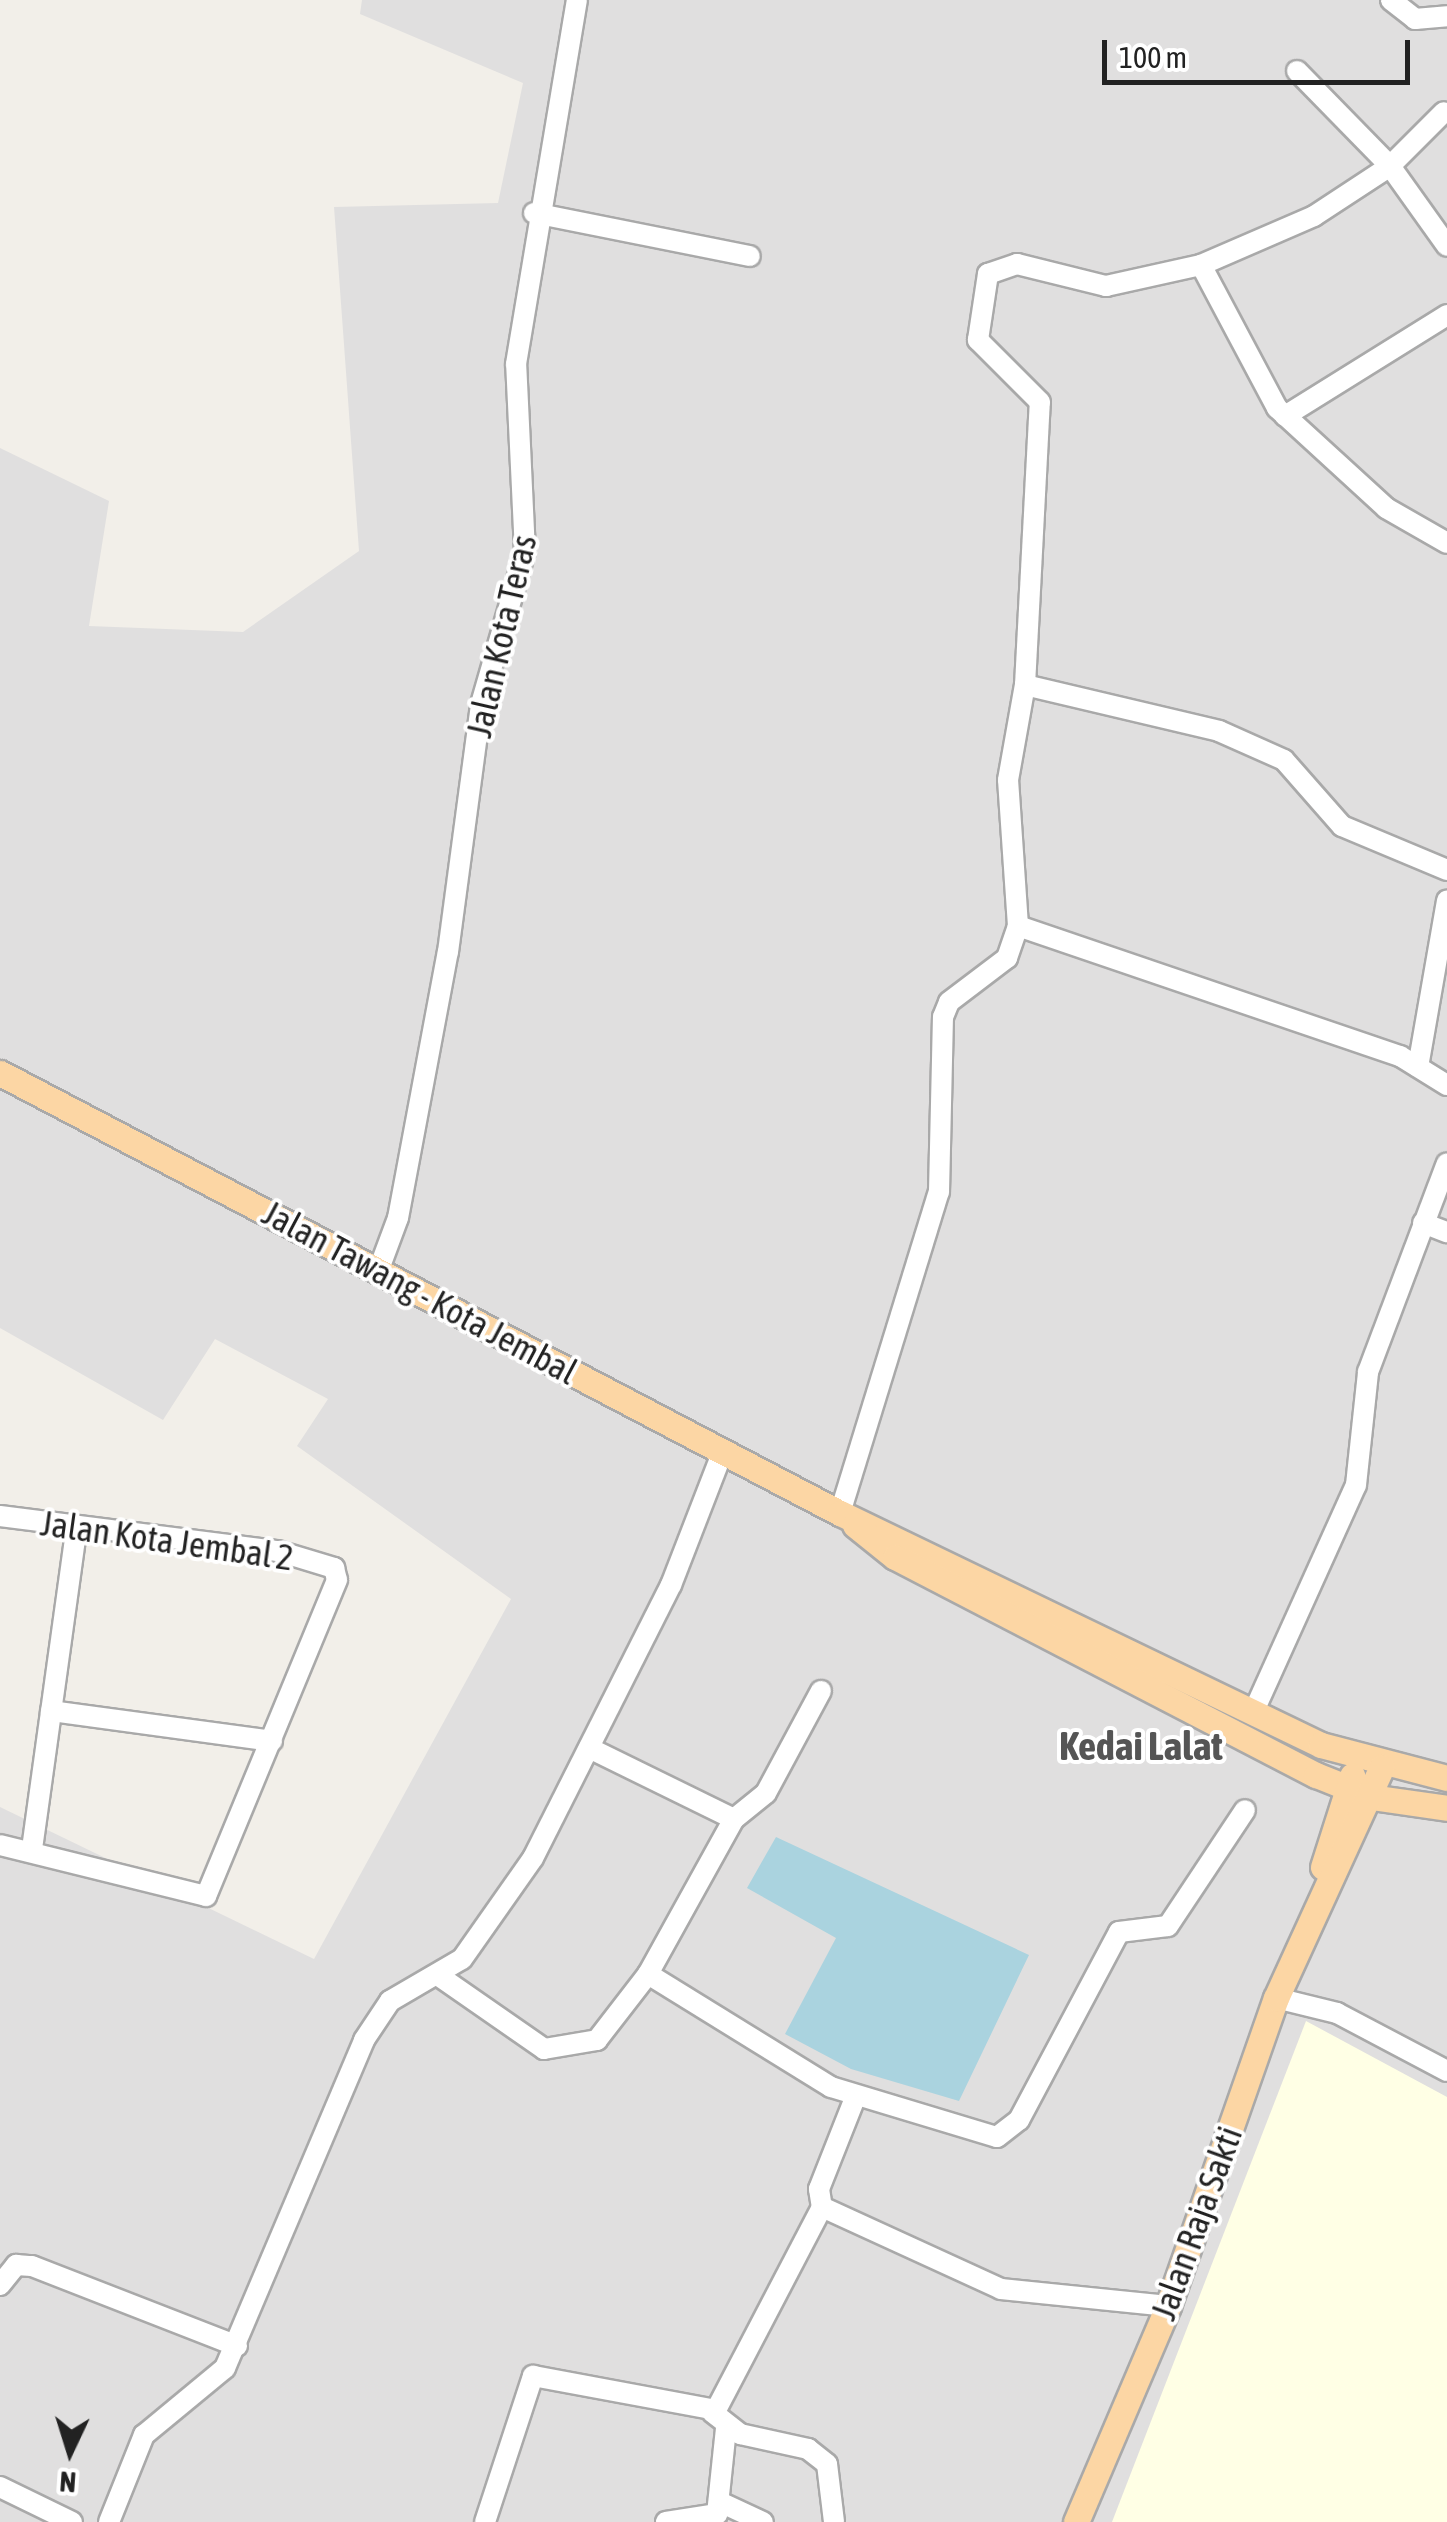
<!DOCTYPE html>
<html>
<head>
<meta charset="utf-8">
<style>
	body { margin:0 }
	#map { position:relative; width:1447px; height:2522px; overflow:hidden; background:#f2efe9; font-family:"Asap Condensed",sans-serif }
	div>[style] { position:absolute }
	.residential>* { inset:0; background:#e0dfdf }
	.education>* { inset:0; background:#ffffe5 }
	.water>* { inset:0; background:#aad3df }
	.roads { filter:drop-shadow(2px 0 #a9a9a9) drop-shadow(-2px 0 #a9a9a9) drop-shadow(0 2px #a9a9a9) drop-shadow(0 -2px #a9a9a9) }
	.minor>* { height:20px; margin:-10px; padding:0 10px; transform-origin:10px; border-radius:10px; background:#fff }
	.major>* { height:25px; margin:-12.5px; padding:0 12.5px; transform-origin:12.5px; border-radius:12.5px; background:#fcd6a4 }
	span { translate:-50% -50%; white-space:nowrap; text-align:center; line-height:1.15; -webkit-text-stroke:8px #fff; paint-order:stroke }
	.street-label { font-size:35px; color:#222 }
	.quarter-label { font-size:40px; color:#555; font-weight:700 }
	.north { position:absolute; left:20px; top:2402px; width:100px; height:100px; -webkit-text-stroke:8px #fff; paint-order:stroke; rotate:184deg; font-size:28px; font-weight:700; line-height:40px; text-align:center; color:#222 }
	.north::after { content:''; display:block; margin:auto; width:35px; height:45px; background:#222; clip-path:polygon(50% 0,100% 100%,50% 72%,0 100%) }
	.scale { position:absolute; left:1102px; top:40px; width:308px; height:45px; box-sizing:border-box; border:5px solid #222; border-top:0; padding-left:12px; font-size:30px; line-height:35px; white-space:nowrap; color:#222; -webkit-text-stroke:8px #fff; paint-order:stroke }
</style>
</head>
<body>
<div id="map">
	<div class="residential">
		<i style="clip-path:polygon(362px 0,1447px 0,1447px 2522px,0 2522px,0 1807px,314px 1959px,511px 1599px,297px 1446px,328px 1399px,215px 1339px,163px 1420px,0 1328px,0 448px,109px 501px,89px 626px,243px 632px,359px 551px,334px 207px,498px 203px,523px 83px,360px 14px)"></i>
	</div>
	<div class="education">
		<i style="clip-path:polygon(1306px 2021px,1447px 2097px,1447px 2522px,1112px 2522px)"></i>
	</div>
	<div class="water">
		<i style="clip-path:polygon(776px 1837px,1029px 1955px,959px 2101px,851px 2069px,785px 2034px,836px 1938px,747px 1888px)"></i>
	</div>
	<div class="roads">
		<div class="minor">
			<i style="left:1391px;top:0;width:31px;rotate:38deg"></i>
			<i style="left:1415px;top:19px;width:32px;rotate:-5deg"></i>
			<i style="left:1297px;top:71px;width:133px;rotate:45.6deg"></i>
			<i style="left:1390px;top:166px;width:98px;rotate:54.5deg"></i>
			<i style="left:534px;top:213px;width:220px;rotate:11.3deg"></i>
			<i style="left:1201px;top:265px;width:162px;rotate:62deg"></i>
			<i style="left:1277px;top:408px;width:148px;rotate:42.5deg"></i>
			<i style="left:1386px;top:508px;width:70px;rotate:29.8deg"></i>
			<i style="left:1285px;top:416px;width:191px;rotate:-31.9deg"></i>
			<i style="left:1025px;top:685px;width:199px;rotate:13.3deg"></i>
			<i style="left:1219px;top:731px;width:71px;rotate:24deg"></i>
			<i style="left:1284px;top:760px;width:88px;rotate:48.7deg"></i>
			<i style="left:1342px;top:826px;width:114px;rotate:22.7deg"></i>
			<i style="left:1018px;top:926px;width:404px;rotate:18.8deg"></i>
			<i style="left:1400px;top:1056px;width:55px;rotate:31.7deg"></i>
			<i style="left:1418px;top:1067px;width:169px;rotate:-80.1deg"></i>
			<i style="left:1423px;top:1223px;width:26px;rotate:21deg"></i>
			<i style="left:379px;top:1269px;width:54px;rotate:-69.6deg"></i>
			<i style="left:398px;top:1218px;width:271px;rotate:-79.4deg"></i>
			<i style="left:448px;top:952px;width:250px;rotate:-82.4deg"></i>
			<i style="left:481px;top:704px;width:158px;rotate:-73.9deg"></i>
			<i style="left:525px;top:552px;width:188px;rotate:-92.7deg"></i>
			<i style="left:516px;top:364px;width:369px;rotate:-80.5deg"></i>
			<i style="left:840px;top:1513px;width:336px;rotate:-72.9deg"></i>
			<i style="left:939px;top:1192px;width:175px;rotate:-88.7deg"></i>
			<i style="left:943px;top:1017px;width:16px;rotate:-68deg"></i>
			<i style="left:949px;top:1002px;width:73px;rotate:-37.2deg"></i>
			<i style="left:1007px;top:958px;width:34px;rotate:-71deg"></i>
			<i style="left:1018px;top:926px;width:146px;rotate:-93.9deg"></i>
			<i style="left:1008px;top:780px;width:97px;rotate:-79.9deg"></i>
			<i style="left:1025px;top:685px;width:283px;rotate:-87deg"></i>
			<i style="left:1040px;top:402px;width:88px;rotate:-135deg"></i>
			<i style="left:978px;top:340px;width:67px;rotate:-81.4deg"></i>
			<i style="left:988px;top:274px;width:31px;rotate:-19deg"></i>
			<i style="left:1017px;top:264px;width:92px;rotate:13.9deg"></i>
			<i style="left:1106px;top:286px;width:97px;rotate:-12.5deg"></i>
			<i style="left:1201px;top:265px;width:123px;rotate:-23.4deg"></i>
			<i style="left:1314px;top:216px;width:91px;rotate:-33.3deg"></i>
			<i style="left:1390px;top:166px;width:76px;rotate:-45deg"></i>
			<i style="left:0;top:1516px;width:280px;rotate:7.2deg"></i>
			<i style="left:278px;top:1551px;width:59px;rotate:16.9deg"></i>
			<i style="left:334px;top:1568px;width:12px;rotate:76deg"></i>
			<i style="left:337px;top:1580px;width:342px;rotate:112.5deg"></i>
			<i style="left:206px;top:1896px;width:212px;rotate:-166.1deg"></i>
			<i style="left:51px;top:1711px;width:223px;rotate:7.7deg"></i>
			<i style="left:1253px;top:1713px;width:250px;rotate:-65.7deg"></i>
			<i style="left:1356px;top:1485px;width:114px;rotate:-83.9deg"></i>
			<i style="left:1368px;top:1372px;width:223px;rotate:-69.3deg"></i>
			<i style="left:589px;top:1748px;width:161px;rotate:26.1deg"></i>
			<i style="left:32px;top:1849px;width:326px;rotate:-82.1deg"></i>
			<i style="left:648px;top:1974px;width:215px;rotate:31.7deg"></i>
			<i style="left:831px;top:2087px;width:173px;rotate:16.8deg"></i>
			<i style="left:997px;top:2137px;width:28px;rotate:-38deg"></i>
			<i style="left:1019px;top:2120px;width:213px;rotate:-62deg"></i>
			<i style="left:1119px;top:1932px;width:49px;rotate:-7deg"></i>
			<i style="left:1168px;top:1926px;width:139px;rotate:-56.4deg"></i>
			<i style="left:439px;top:1976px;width:128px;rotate:34.8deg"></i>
			<i style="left:544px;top:2049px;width:54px;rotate:-9.6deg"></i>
			<i style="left:597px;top:2040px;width:83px;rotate:-52.3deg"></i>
			<i style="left:648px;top:1974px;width:177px;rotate:-61deg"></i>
			<i style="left:734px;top:1819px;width:41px;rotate:-39.1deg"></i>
			<i style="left:766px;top:1793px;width:116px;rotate:-61.7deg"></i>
			<i style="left:1276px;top:1998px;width:63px;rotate:13.8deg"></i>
			<i style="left:1337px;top:2013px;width:124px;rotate:27.8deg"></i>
			<i style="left:855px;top:2098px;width:98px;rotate:111.6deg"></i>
			<i style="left:819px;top:2189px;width:18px;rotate:81deg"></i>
			<i style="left:822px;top:2207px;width:197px;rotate:24.6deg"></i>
			<i style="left:1001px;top:2289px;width:168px;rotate:5.8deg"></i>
			<i style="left:0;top:2285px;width:26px;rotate:-51deg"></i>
			<i style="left:16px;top:2265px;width:16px;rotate:4deg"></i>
			<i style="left:32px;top:2266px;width:220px;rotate:21.3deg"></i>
			<i style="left:712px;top:2412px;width:36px;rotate:38deg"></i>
			<i style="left:740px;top:2434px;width:70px;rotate:12.4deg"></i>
			<i style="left:808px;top:2449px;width:24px;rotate:38deg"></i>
			<i style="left:827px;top:2464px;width:58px;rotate:83.1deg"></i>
			<i style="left:0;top:2487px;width:80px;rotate:25.9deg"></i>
			<i style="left:722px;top:2503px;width:45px;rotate:24.9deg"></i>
			<i style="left:109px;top:2522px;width:94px;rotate:-68.1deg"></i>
			<i style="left:144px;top:2435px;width:105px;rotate:-39.6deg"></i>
			<i style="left:225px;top:2368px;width:356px;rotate:-67deg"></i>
			<i style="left:364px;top:2040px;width:47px;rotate:-56.3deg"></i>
			<i style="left:390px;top:2001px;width:83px;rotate:-30.3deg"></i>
			<i style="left:462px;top:1959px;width:123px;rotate:-54.9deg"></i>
			<i style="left:533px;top:1858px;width:306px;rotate:-63.2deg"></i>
			<i style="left:671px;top:1585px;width:144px;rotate:-68.8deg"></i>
			<i style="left:485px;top:2522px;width:154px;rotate:-71.8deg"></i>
			<i style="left:533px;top:2376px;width:186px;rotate:10.5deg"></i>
			<i style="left:716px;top:2410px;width:229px;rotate:-62.4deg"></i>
			<i style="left:666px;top:2522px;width:52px;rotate:-8.9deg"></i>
			<i style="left:717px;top:2514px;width:86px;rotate:-84deg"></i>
		</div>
		<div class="major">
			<i style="left:0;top:1073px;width:948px;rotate:27.65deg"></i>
			<i style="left:840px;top:1513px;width:534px;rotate:25.75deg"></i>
			<i style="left:1321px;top:1745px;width:130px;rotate:14.7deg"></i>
			<i style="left:855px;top:1525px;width:51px;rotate:38.7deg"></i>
			<i style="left:895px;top:1557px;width:474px;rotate:27.4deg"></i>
			<i style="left:1316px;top:1775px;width:59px;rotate:21.8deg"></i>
			<i style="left:1371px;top:1797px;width:77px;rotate:8.2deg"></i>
			<i style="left:1323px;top:1867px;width:96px;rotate:-72.3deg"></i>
			<i style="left:1076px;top:2522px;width:235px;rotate:-66.9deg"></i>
			<i style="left:1168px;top:2306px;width:326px;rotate:-70.7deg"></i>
			<i style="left:1276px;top:1998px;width:254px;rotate:-65.4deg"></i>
		</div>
	</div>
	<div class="street-label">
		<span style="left:501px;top:636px;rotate:-77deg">Jalan Kota Teras</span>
		<span style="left:420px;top:1292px;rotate:28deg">Jalan Tawang - Kota Jembal</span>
		<span style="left:167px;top:1540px;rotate:8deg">Jalan Kota Jembal 2</span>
		<span style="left:1196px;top:2223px;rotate:-70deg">Jalan Raja Sakti</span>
	</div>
	<div class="quarter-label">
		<span style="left:1141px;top:1746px">Kedai Lalat</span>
	</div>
	<div class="north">N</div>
	<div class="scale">100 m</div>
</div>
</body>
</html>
